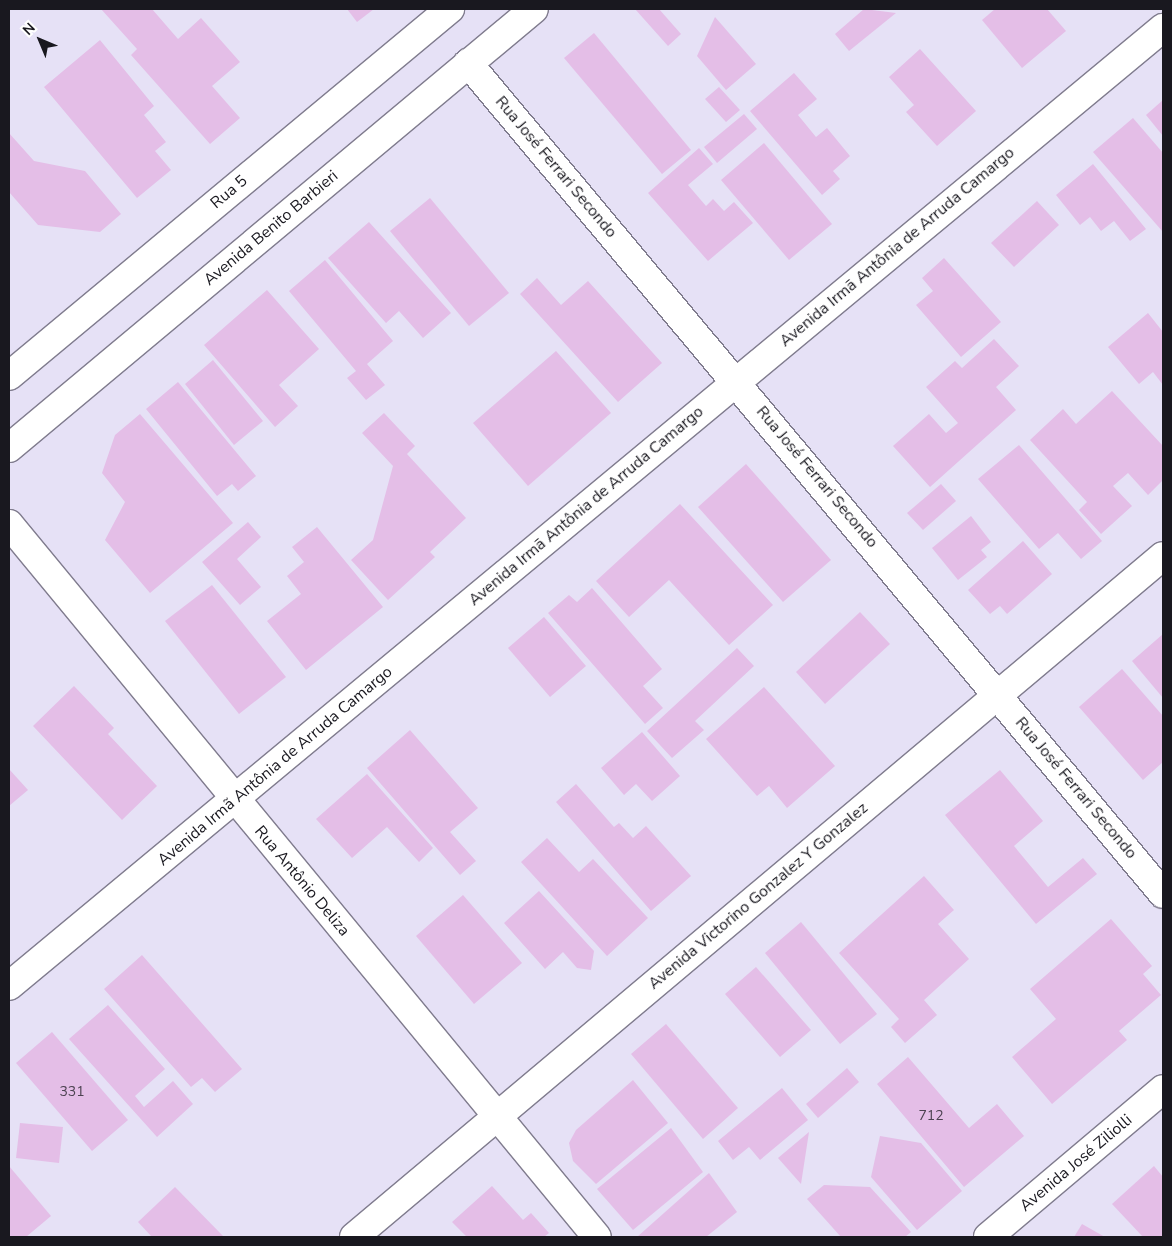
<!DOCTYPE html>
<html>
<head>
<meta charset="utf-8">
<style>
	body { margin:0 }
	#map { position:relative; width:1172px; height:1246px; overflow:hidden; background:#e6e1f6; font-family:"Nunito Sans",sans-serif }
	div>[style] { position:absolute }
	.building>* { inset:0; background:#e4bee7 }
	.roads { filter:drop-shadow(1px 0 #807c8e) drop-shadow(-1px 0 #807c8e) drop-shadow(0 1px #807c8e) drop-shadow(0 -1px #807c8e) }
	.minor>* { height:28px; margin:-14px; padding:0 14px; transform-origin:14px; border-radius:14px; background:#fff }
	span { translate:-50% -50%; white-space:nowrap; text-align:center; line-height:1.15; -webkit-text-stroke:4px #fff; paint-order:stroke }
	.number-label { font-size:14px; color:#4c4251 }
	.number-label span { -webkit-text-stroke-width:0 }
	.street-label { font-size:16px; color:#19181f }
	.frame { position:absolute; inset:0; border:10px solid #19181f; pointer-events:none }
	.north { position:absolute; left:15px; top:15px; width:50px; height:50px; -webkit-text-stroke:4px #fff; paint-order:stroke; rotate:315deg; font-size:14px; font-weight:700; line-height:20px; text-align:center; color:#19181f }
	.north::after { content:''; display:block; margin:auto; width:18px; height:22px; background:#19181f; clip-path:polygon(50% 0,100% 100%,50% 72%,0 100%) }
</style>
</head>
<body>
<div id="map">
	<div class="building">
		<i style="clip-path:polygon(101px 9px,152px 9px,178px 39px,201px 18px,240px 62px,212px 86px,240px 118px,210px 144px,131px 55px,137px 49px)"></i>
		<i style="clip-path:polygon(347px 9px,374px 9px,357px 22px)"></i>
		<i style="clip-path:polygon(635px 9px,659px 9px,681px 34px,668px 46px)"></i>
		<i style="clip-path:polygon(864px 9px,896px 13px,849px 51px,835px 34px)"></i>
		<i style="clip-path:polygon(995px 9px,1047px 9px,1066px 31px,1022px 68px,982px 20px)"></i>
		<i style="clip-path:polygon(715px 17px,756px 64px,726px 90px,697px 56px)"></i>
		<i style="clip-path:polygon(594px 33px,691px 150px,662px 174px,564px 58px)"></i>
		<i style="clip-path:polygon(100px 40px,154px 106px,144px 115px,166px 142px,155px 151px,171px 170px,137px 198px,44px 87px)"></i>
		<i style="clip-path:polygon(920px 49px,976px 111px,937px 146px,906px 112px,914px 105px,889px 77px)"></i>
		<i style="clip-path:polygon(794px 73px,817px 99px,798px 115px,816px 137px,827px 128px,850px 156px,833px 171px,840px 179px,822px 195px,750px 111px)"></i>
		<i style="clip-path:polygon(719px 87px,740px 110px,726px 122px,705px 99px)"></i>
		<i style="clip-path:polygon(1163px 100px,1163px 136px,1146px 115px)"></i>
		<i style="clip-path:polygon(744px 114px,757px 129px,717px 163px,704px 147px)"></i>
		<i style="clip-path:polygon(1133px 118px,1163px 153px,1163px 232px,1093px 152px)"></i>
		<i style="clip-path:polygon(9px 133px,34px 161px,85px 171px,121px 214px,100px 232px,38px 225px,9px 192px)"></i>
		<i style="clip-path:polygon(764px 143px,832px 224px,789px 260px,721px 180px)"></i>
		<i style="clip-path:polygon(699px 148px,713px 164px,688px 185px,706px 206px,713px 199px,724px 211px,734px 202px,753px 223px,708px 261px,648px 193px)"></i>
		<i style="clip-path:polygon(1093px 164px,1146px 229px,1130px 241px,1114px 221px,1101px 231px,1090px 217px,1080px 225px,1056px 195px)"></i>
		<i style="clip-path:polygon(430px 198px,509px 293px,469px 326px,390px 231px)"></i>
		<i style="clip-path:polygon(1037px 201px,1059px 225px,1014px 267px,991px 243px)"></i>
		<i style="clip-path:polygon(369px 222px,451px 313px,423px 338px,399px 311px,386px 323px,328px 258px)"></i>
		<i style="clip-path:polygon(944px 258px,1001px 322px,961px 357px,916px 305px,933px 291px,922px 278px)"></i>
		<i style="clip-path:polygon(325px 260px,393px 341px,367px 364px,385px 385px,366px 400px,347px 378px,356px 371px,289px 291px)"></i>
		<i style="clip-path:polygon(537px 278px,561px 305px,588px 281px,662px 363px,618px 402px,520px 294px)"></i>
		<i style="clip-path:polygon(267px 290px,319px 349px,279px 385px,298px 406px,275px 427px,204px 345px)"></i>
		<i style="clip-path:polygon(1148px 313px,1163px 332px,1163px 385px,1153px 372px,1139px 384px,1108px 347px)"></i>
		<i style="clip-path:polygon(994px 339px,1019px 366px,996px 387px,1016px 410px,930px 487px,893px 446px,929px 414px,946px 433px,958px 423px,926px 387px,955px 361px,962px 368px)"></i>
		<i style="clip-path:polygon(556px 351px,611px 413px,528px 486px,473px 423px)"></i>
		<i style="clip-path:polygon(213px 360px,263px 421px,234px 445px,185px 384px)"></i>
		<i style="clip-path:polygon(178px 382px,256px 476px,238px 491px,232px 484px,217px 496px,146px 409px)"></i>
		<i style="clip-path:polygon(1112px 391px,1163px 446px,1163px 480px,1148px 495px,1128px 473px,1113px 486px,1132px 506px,1101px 534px,1079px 510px,1087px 502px,1030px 440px,1063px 409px,1076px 424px)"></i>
		<i style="clip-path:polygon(384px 413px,415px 446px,407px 454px,466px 518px,430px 552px,435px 557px,388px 600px,351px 560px,373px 540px,393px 466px,362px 433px)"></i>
		<i style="clip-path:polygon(140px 414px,233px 523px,150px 593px,105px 540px,125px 502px,102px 473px,115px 435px)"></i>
		<i style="clip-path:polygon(1019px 445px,1102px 541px,1081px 559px,1058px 533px,1039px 549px,978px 479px)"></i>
		<i style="clip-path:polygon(746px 464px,831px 560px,783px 602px,698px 507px)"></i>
		<i style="clip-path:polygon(941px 484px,956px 501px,923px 530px,907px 513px)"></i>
		<i style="clip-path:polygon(680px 504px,773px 605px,729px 645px,669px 580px,629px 617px,596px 581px)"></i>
		<i style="clip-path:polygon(971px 516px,991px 542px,981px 550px,987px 557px,958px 580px,932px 548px)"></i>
		<i style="clip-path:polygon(248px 522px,261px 537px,237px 559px,261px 587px,240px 605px,202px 562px)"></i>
		<i style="clip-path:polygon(317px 527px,383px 607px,306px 670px,267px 621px,301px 594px,287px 576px,304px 562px,292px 547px)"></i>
		<i style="clip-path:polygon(1023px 541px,1052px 574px,1007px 614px,1000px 606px,990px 614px,968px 590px)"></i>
		<i style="clip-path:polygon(212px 585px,286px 677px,239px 714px,165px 621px)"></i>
		<i style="clip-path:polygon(592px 588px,662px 669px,643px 686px,663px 708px,645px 724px,548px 613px,569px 595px,577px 602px)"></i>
		<i style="clip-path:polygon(860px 612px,890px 644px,825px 704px,796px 672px)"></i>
		<i style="clip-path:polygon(544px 617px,586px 666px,550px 697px,508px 648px)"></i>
		<i style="clip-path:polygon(1163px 634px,1163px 698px,1132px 661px)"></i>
		<i style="clip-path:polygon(737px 648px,754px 666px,695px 721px,704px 730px,672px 758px,647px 731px)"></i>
		<i style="clip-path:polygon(1122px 669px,1163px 716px,1163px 762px,1143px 780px,1079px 707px)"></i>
		<i style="clip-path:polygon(74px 686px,114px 728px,108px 734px,157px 786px,122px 820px,33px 726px)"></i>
		<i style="clip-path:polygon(764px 687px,835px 766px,787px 808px,769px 786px,757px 796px,706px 739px)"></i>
		<i style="clip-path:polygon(410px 730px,478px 808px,450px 832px,476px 861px,460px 875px,367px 768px)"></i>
		<i style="clip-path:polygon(642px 732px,680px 776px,652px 801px,636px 784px,624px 795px,601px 768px)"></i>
		<i style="clip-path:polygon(9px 769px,28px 790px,9px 806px)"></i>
		<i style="clip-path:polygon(1000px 770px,1043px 821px,1014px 846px,1048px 887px,1083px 858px,1097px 874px,1036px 924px,945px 815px)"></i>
		<i style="clip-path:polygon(367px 774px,433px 848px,419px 862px,387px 827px,352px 858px,316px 819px)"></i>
		<i style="clip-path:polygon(576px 784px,614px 827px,619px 823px,633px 838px,646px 826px,691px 876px,651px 911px,556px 802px)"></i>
		<i style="clip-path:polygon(547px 838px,579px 872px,593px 859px,648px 918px,607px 956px,521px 862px)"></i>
		<i style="clip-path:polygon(924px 876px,954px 910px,938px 924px,969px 959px,924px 1000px,937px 1015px,905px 1043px,891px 1027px,899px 1019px,839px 953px)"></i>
		<i style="clip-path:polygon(539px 891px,594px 951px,591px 970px,577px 968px,563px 952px,545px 969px,504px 923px)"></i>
		<i style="clip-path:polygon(463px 895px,522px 963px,474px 1004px,416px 936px)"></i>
		<i style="clip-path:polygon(1111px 919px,1152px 966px,1143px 974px,1161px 995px,1119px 1031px,1127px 1040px,1052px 1104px,1012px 1057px,1056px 1019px,1030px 989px)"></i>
		<i style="clip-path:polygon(801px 922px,877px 1014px,840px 1044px,765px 953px)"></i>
		<i style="clip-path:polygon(142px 955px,242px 1069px,215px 1092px,202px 1078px,191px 1087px,104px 989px)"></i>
		<i style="clip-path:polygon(756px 967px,811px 1030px,780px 1057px,725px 994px)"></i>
		<i style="clip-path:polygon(108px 1005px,165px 1069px,135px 1096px,144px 1107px,173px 1081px,193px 1104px,157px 1137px,69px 1039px)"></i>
		<i style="clip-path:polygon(666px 1024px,738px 1108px,703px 1139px,631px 1054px)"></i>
		<i style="clip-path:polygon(52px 1032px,128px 1120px,92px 1151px,16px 1063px)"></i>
		<i style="clip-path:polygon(908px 1057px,969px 1128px,997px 1104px,1024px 1136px,964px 1187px,877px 1084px)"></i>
		<i style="clip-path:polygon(847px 1068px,859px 1082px,818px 1118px,806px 1104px)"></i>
		<i style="clip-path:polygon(633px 1080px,668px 1123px,596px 1184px,573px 1161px,569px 1143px,576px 1130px)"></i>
		<i style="clip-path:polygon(782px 1088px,808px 1120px,760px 1160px,749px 1147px,733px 1160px,718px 1141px)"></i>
		<i style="clip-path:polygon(20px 1123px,63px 1127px,59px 1163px,16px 1158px)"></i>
		<i style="clip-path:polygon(671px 1128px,703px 1172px,633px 1230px,597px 1189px)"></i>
		<i style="clip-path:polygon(809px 1132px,801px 1184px,778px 1158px)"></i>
		<i style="clip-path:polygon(880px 1136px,921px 1143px,962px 1191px,917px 1230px,871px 1177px)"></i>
		<i style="clip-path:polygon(9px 1166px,51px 1216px,26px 1237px,9px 1237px)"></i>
		<i style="clip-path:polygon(1154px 1166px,1163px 1177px,1163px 1237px,1143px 1237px,1112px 1204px)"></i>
		<i style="clip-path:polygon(709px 1173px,737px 1212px,706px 1237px,637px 1237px)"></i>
		<i style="clip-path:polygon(824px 1185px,870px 1187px,911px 1232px,905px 1237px,841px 1237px,807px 1199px)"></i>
		<i style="clip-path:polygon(492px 1186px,523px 1220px,531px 1213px,549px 1233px,544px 1237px,467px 1237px,452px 1222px)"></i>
		<i style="clip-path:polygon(175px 1187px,224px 1237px,152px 1237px,138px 1222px)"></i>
		<i style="clip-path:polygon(1082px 1224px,1105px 1237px,1074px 1237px)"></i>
	</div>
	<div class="roads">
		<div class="minor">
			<i style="left:468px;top:63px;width:1083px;rotate:50.09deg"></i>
			<i style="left:9px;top:376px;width:574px;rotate:-39.77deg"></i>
			<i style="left:9px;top:448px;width:684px;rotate:-39.9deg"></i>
			<i style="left:9px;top:524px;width:924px;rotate:50.49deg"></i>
			<i style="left:9px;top:986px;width:1500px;rotate:-39.7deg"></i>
			<i style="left:354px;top:1237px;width:1057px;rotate:-40.09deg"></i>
			<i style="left:988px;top:1237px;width:229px;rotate:-40.2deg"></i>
		</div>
	</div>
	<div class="number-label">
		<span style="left:72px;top:1092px">331</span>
		<span style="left:931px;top:1116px">712</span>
	</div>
	<div class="street-label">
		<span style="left:556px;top:167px;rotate:50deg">Rua José Ferrari Secondo</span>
		<span style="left:229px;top:192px;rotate:-40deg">Rua 5</span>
		<span style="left:271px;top:228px;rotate:-40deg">Avenida Benito Barbieri</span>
		<span style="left:897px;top:247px;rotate:-40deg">Avenida Irmã Antônia de Arruda Camargo</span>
		<span style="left:817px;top:477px;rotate:50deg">Rua José Ferrari Secondo</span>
		<span style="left:586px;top:506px;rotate:-40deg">Avenida Irmã Antônia de Arruda Camargo</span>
		<span style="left:275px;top:766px;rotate:-40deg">Avenida Irmã Antônia de Arruda Camargo</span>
		<span style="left:1076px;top:788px;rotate:50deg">Rua José Ferrari Secondo</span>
		<span style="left:302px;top:881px;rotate:50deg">Rua Antônio Deliza</span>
		<span style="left:758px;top:896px;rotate:-40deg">Avenida Victorino Gonzalez Y Gonzalez</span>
		<span style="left:1076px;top:1163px;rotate:-40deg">Avenida José Ziliolli</span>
	</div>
	<div class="frame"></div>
	<div class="north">N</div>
</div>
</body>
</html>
